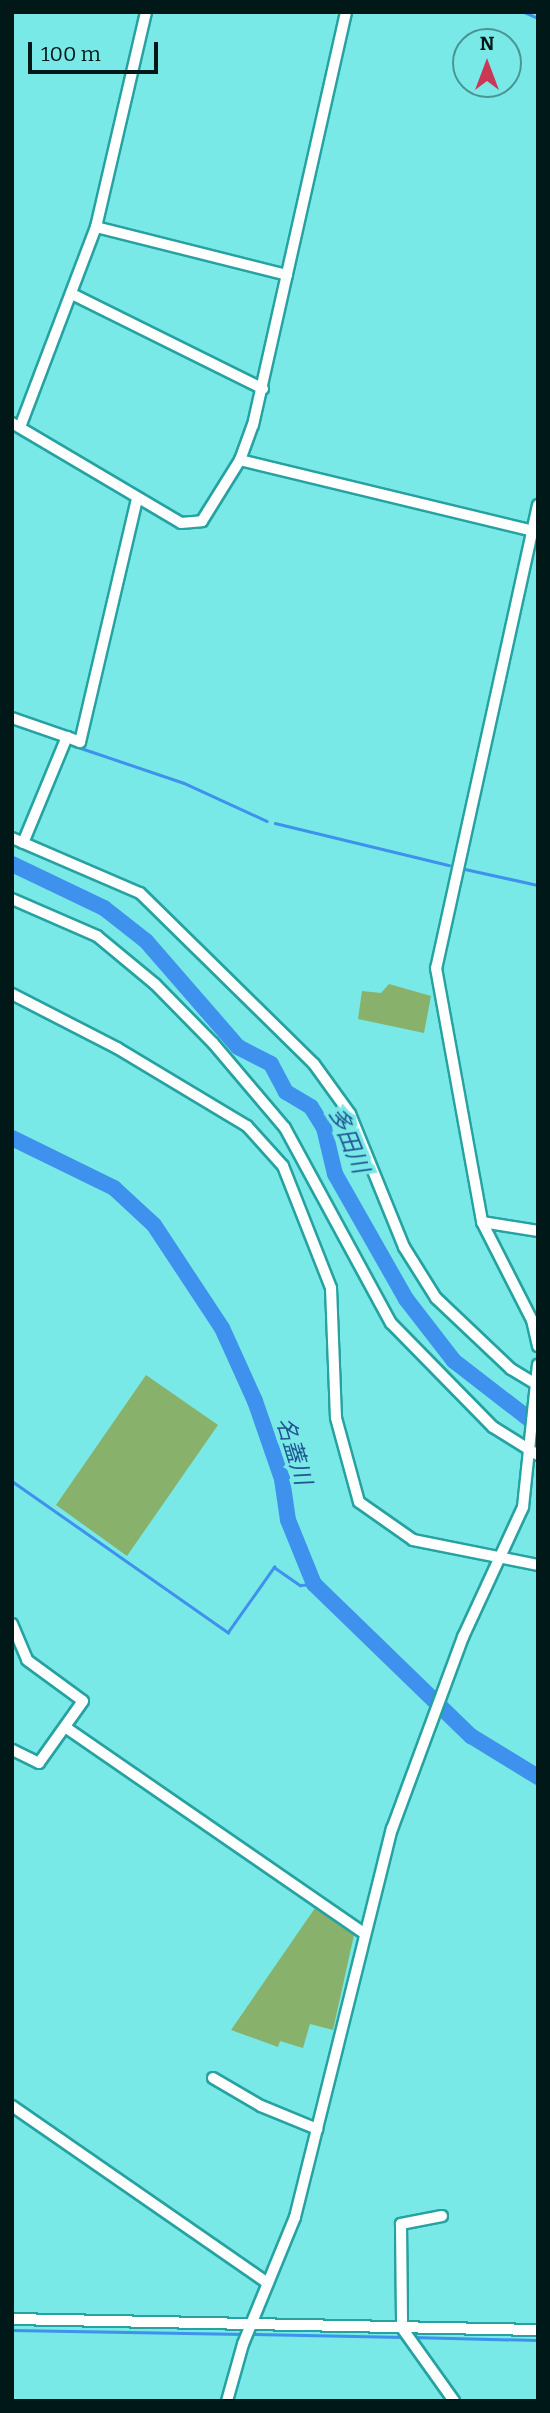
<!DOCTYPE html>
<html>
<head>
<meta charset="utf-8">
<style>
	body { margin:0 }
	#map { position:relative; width:550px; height:2413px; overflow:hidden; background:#79e9e7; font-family:Bitter,"Noto Sans JP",serif }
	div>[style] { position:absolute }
	.green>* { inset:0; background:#88b26c }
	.stream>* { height:2.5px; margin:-1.25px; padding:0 1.25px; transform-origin:1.25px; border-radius:1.25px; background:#3e91ec }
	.river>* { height:16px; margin:-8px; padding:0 8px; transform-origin:8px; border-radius:8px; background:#3e91ec }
	.roads { filter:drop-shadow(2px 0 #25a2a1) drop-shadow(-2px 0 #25a2a1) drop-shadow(0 2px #25a2a1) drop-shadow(0 -2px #25a2a1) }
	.minor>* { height:10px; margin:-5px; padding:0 5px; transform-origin:5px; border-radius:5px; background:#fff }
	span { translate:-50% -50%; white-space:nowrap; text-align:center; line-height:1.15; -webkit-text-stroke:7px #79e9e7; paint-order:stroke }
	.water-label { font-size:23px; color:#1f5692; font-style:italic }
	.frame { position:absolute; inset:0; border:14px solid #011818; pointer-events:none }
	.north { position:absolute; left:452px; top:28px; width:70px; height:70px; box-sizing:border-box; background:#79e9e7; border:2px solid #499594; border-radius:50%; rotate:0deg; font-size:19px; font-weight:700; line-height:28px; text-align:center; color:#011818 }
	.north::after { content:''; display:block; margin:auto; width:24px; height:32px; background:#c93956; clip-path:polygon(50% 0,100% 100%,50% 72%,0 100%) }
	.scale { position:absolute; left:28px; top:42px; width:130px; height:32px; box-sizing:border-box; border:4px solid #011818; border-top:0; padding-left:9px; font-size:21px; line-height:24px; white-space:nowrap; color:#011818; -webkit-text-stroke:5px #79e9e7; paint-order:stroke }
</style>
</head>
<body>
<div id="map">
	<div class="green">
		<i style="clip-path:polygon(389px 984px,431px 996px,424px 1033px,358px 1019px,362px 991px,381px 993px)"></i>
		<i style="clip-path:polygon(146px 1375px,218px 1425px,127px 1556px,56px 1505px)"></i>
		<i style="clip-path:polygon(315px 1908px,354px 1935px,333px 2030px,310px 2024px,303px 2048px,280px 2041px,278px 2047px,231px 2030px)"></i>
	</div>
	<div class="stream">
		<i style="left:524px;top:12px;width:15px;rotate:23deg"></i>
		<i style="left:29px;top:719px;width:37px;rotate:17deg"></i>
		<i style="left:59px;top:740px;width:1px;rotate:45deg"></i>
		<i style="left:72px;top:745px;width:118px;rotate:18.7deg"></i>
		<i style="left:184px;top:783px;width:91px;rotate:24.6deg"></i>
		<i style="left:275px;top:823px;width:179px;rotate:13.6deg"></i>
		<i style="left:465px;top:869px;width:75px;rotate:12.4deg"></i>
		<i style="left:12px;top:1481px;width:264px;rotate:35deg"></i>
		<i style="left:228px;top:1632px;width:80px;rotate:-54.7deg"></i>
		<i style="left:274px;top:1567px;width:32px;rotate:35deg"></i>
		<i style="left:300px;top:1585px;width:14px;rotate:-4deg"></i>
		<i style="left:12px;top:2330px;width:231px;rotate:1deg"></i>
		<i style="left:250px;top:2334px;width:154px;rotate:1.1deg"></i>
		<i style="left:411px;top:2337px;width:127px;rotate:1.4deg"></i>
	</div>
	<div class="river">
		<i style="left:12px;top:864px;width:102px;rotate:25.6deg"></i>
		<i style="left:104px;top:908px;width:53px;rotate:38.2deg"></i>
		<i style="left:146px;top:941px;width:140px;rotate:49deg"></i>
		<i style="left:238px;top:1047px;width:37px;rotate:27deg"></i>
		<i style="left:271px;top:1064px;width:32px;rotate:62deg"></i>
		<i style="left:286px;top:1092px;width:29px;rotate:31deg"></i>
		<i style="left:311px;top:1107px;width:25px;rotate:58deg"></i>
		<i style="left:324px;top:1128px;width:47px;rotate:76.6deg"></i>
		<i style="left:335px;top:1174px;width:144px;rotate:60.4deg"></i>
		<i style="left:406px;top:1299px;width:78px;rotate:52.3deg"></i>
		<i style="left:454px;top:1361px;width:106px;rotate:37.7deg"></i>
		<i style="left:12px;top:1138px;width:114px;rotate:26.1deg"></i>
		<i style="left:114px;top:1188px;width:54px;rotate:42.8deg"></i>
		<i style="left:154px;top:1225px;width:123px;rotate:56.6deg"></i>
		<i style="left:222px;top:1328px;width:80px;rotate:65.7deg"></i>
		<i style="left:255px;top:1401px;width:83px;rotate:70.9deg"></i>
		<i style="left:282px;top:1479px;width:41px;rotate:81.7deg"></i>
		<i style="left:288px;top:1520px;width:69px;rotate:67.9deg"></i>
		<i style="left:314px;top:1584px;width:219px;rotate:44.1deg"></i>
		<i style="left:471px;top:1736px;width:79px;rotate:31.5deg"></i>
	</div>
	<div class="roads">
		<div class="minor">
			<i style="left:96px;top:227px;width:197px;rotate:14.1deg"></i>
			<i style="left:74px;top:295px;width:211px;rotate:26.4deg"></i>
			<i style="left:12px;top:423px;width:196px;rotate:30.6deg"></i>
			<i style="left:181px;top:523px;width:21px;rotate:-5deg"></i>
			<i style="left:202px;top:521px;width:72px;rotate:-58.1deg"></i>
			<i style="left:240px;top:460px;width:37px;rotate:-70deg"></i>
			<i style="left:253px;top:425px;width:423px;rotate:-77.3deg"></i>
			<i style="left:20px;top:427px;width:214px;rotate:-69.2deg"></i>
			<i style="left:96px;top:227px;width:221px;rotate:-76.9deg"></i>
			<i style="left:240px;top:460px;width:306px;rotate:13.6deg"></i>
			<i style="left:538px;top:505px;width:474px;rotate:102.4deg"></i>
			<i style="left:436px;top:968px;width:258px;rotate:79.7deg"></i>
			<i style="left:482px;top:1222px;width:110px;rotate:63deg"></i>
			<i style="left:532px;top:1320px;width:27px;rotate:77deg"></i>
			<i style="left:12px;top:718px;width:58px;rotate:19.1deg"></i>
			<i style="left:12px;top:838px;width:139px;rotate:23.3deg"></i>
			<i style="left:140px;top:893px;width:244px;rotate:44.5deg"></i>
			<i style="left:314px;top:1064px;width:62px;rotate:54.2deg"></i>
			<i style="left:350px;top:1114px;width:144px;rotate:67.9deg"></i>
			<i style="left:404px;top:1247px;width:60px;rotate:57.9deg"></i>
			<i style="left:436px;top:1298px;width:103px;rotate:43.4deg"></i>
			<i style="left:511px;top:1369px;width:31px;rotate:31deg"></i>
			<i style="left:23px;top:843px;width:115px;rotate:-67.5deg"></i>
			<i style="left:67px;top:737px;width:14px;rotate:21deg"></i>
			<i style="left:80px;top:742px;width:250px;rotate:-76.8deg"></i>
			<i style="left:12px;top:899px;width:93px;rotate:23.5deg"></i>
			<i style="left:97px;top:936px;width:75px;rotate:39.6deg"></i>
			<i style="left:155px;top:984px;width:83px;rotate:45.5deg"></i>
			<i style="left:213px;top:1043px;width:111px;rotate:49.7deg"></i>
			<i style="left:285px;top:1128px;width:222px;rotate:61.5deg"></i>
			<i style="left:391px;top:1323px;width:146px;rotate:45.6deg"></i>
			<i style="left:493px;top:1427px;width:53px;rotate:31.9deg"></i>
			<i style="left:12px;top:994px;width:118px;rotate:27.2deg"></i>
			<i style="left:117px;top:1048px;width:152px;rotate:31deg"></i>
			<i style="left:247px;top:1126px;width:54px;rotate:48deg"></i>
			<i style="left:283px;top:1166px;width:131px;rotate:68.5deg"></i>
			<i style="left:331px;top:1288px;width:130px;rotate:87.8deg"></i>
			<i style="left:336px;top:1418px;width:87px;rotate:74.7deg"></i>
			<i style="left:359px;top:1502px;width:66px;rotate:35.1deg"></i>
			<i style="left:413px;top:1540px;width:127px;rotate:11.3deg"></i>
			<i style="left:482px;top:1222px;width:57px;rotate:9.1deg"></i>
			<i style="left:12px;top:1624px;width:39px;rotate:67deg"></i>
			<i style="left:27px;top:1660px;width:69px;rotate:36.2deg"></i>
			<i style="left:83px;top:1701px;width:76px;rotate:125.4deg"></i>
			<i style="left:39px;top:1763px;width:30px;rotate:-154deg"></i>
			<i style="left:65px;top:1727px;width:363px;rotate:34.6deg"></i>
			<i style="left:213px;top:2078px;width:56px;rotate:30.3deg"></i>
			<i style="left:261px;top:2106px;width:61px;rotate:22.3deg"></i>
			<i style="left:12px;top:2106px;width:311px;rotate:34.7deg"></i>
			<i style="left:442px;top:2216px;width:42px;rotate:169deg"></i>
			<i style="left:401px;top:2224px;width:104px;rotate:89.4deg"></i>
			<i style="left:402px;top:2328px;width:90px;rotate:54.5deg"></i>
			<i style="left:12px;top:2319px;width:526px;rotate:1.2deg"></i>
			<i style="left:227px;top:2401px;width:59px;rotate:-74.3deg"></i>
			<i style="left:243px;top:2344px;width:137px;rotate:-67.7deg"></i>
			<i style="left:295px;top:2217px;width:400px;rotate:-76deg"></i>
			<i style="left:392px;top:1829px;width:205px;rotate:-69.7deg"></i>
			<i style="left:463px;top:1637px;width:143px;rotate:-65.2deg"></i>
			<i style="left:523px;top:1507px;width:143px;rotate:-84deg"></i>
		</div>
	</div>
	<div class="water-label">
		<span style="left:349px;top:1140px;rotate:68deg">多田川</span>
		<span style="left:294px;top:1451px;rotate:73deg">名蓋川</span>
	</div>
	<div class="frame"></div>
	<div class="north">N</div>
	<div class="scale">100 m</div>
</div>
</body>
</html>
